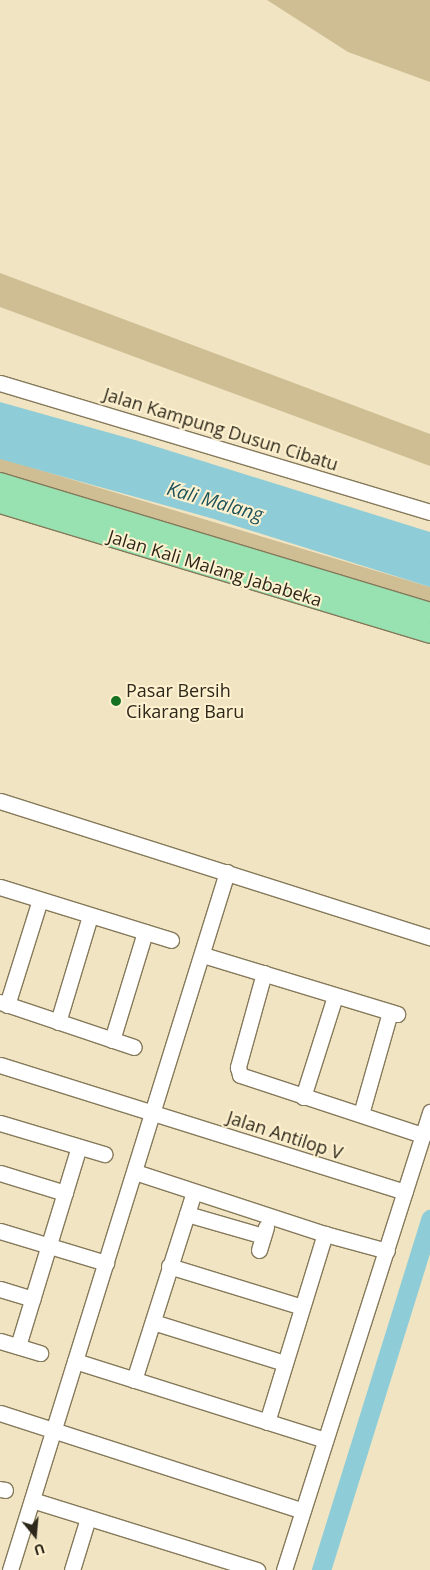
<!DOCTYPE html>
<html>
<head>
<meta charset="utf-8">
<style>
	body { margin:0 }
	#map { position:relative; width:430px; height:1570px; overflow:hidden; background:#f1e4c2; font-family:"Open Sans",sans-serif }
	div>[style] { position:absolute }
	.green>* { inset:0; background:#cfbe93 }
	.water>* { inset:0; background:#8ecdd7 }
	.river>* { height:19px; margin:-9.5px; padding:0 9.5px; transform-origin:9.5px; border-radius:9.5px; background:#8ecdd7 }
	.roads { filter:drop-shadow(1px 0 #85795b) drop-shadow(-1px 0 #85795b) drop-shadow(0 1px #85795b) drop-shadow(0 -1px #85795b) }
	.minor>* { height:15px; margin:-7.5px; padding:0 7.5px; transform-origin:7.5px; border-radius:7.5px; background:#fff }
	.major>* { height:20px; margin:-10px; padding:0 10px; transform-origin:10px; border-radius:10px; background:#97e2b0 }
	.dots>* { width:14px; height:14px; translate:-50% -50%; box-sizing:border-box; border:2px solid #fef1cf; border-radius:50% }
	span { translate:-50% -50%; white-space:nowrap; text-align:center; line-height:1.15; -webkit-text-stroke:4px #fef1cf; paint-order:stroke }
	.street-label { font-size:18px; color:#2c271a }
	.poi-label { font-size:18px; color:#2c271a }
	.left { translate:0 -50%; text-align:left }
	.water-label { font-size:19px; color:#1b5159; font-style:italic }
	.north { position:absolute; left:10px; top:1510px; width:50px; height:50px; -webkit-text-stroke:4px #fef1cf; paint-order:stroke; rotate:163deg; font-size:14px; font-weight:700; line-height:20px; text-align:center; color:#2c271a }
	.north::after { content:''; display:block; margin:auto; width:18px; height:22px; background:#2c271a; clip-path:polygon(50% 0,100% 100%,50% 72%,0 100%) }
</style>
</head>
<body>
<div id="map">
	<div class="green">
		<i style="clip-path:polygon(267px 0,430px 0,430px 82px,348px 52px)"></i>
		<i style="clip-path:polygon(0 273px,430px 434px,430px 466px,0 307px)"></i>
		<i style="clip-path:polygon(0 458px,430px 587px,430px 633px,0 503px)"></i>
	</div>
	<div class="water">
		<i style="clip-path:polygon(0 402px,135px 440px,430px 532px,430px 587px,214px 519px,0 459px)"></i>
	</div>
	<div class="river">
		<i style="left:321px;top:1570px;width:368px;rotate:-72.7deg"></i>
	</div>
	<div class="roads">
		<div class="minor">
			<i style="left:0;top:383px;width:449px;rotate:16.7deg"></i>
			<i style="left:0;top:801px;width:451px;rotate:17.6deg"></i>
			<i style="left:0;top:887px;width:179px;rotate:17.2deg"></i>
			<i style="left:203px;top:955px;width:203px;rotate:16.9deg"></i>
			<i style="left:264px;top:973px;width:98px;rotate:105.5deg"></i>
			<i style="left:238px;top:1067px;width:8px;rotate:76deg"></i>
			<i style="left:240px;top:1075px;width:193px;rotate:18.2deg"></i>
			<i style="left:0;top:1002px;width:141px;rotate:18.6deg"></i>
			<i style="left:7px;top:1005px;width:110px;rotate:-72.6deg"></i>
			<i style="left:58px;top:1022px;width:111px;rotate:-73.2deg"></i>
			<i style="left:112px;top:1040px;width:113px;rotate:-73deg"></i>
			<i style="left:0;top:1065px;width:424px;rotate:17.4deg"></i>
			<i style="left:303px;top:1097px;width:106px;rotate:-72.4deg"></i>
			<i style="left:361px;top:1114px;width:106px;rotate:-74.1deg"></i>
			<i style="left:0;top:1123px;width:109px;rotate:16.6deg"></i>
			<i style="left:135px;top:1172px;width:200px;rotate:18.1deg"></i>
			<i style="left:325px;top:1234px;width:64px;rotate:15.3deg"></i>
			<i style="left:0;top:1173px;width:68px;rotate:17.1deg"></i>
			<i style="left:187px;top:1214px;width:79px;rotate:16.1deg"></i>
			<i style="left:0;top:1231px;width:111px;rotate:16.8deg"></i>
			<i style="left:259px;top:1250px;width:24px;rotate:-73deg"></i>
			<i style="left:169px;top:1266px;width:139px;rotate:17.1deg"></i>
			<i style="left:0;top:1289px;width:34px;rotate:17deg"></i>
			<i style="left:153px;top:1322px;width:138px;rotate:17.3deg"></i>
			<i style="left:0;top:1341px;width:42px;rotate:16.7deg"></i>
			<i style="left:18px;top:1346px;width:208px;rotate:-73deg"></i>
			<i style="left:75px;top:1361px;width:262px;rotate:17.5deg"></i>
			<i style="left:134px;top:1380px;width:197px;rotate:-72.3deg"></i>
			<i style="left:0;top:1413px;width:318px;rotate:17.9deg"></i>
			<i style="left:267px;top:1422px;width:197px;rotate:-72.9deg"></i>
			<i style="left:0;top:1489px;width:5px;rotate:11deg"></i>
			<i style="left:32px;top:1500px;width:236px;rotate:17.3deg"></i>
			<i style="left:10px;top:1570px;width:731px;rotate:-72.73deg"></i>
			<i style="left:72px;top:1570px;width:54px;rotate:-72.9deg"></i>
			<i style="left:284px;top:1570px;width:481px;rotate:-72.3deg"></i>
		</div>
		<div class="major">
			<i style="left:0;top:483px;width:449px;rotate:16.8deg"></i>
			<i style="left:0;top:503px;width:449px;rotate:16.8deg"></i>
		</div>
	</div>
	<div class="dots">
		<i style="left:116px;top:701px;background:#157220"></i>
	</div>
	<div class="street-label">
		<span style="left:221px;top:429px;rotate:17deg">Jalan Kampung Dusun Cibatu</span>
		<span style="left:215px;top:568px;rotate:17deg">Jalan Kali Malang Jababeka</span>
		<span style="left:285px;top:1135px;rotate:18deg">Jalan Antilop V</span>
	</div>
	<div class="poi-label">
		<span class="left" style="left:126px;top:701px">Pasar Bersih<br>Cikarang Baru</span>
	</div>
	<div class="water-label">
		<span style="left:215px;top:502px;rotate:16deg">Kali Malang</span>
	</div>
	<div class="north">U</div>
</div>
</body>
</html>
